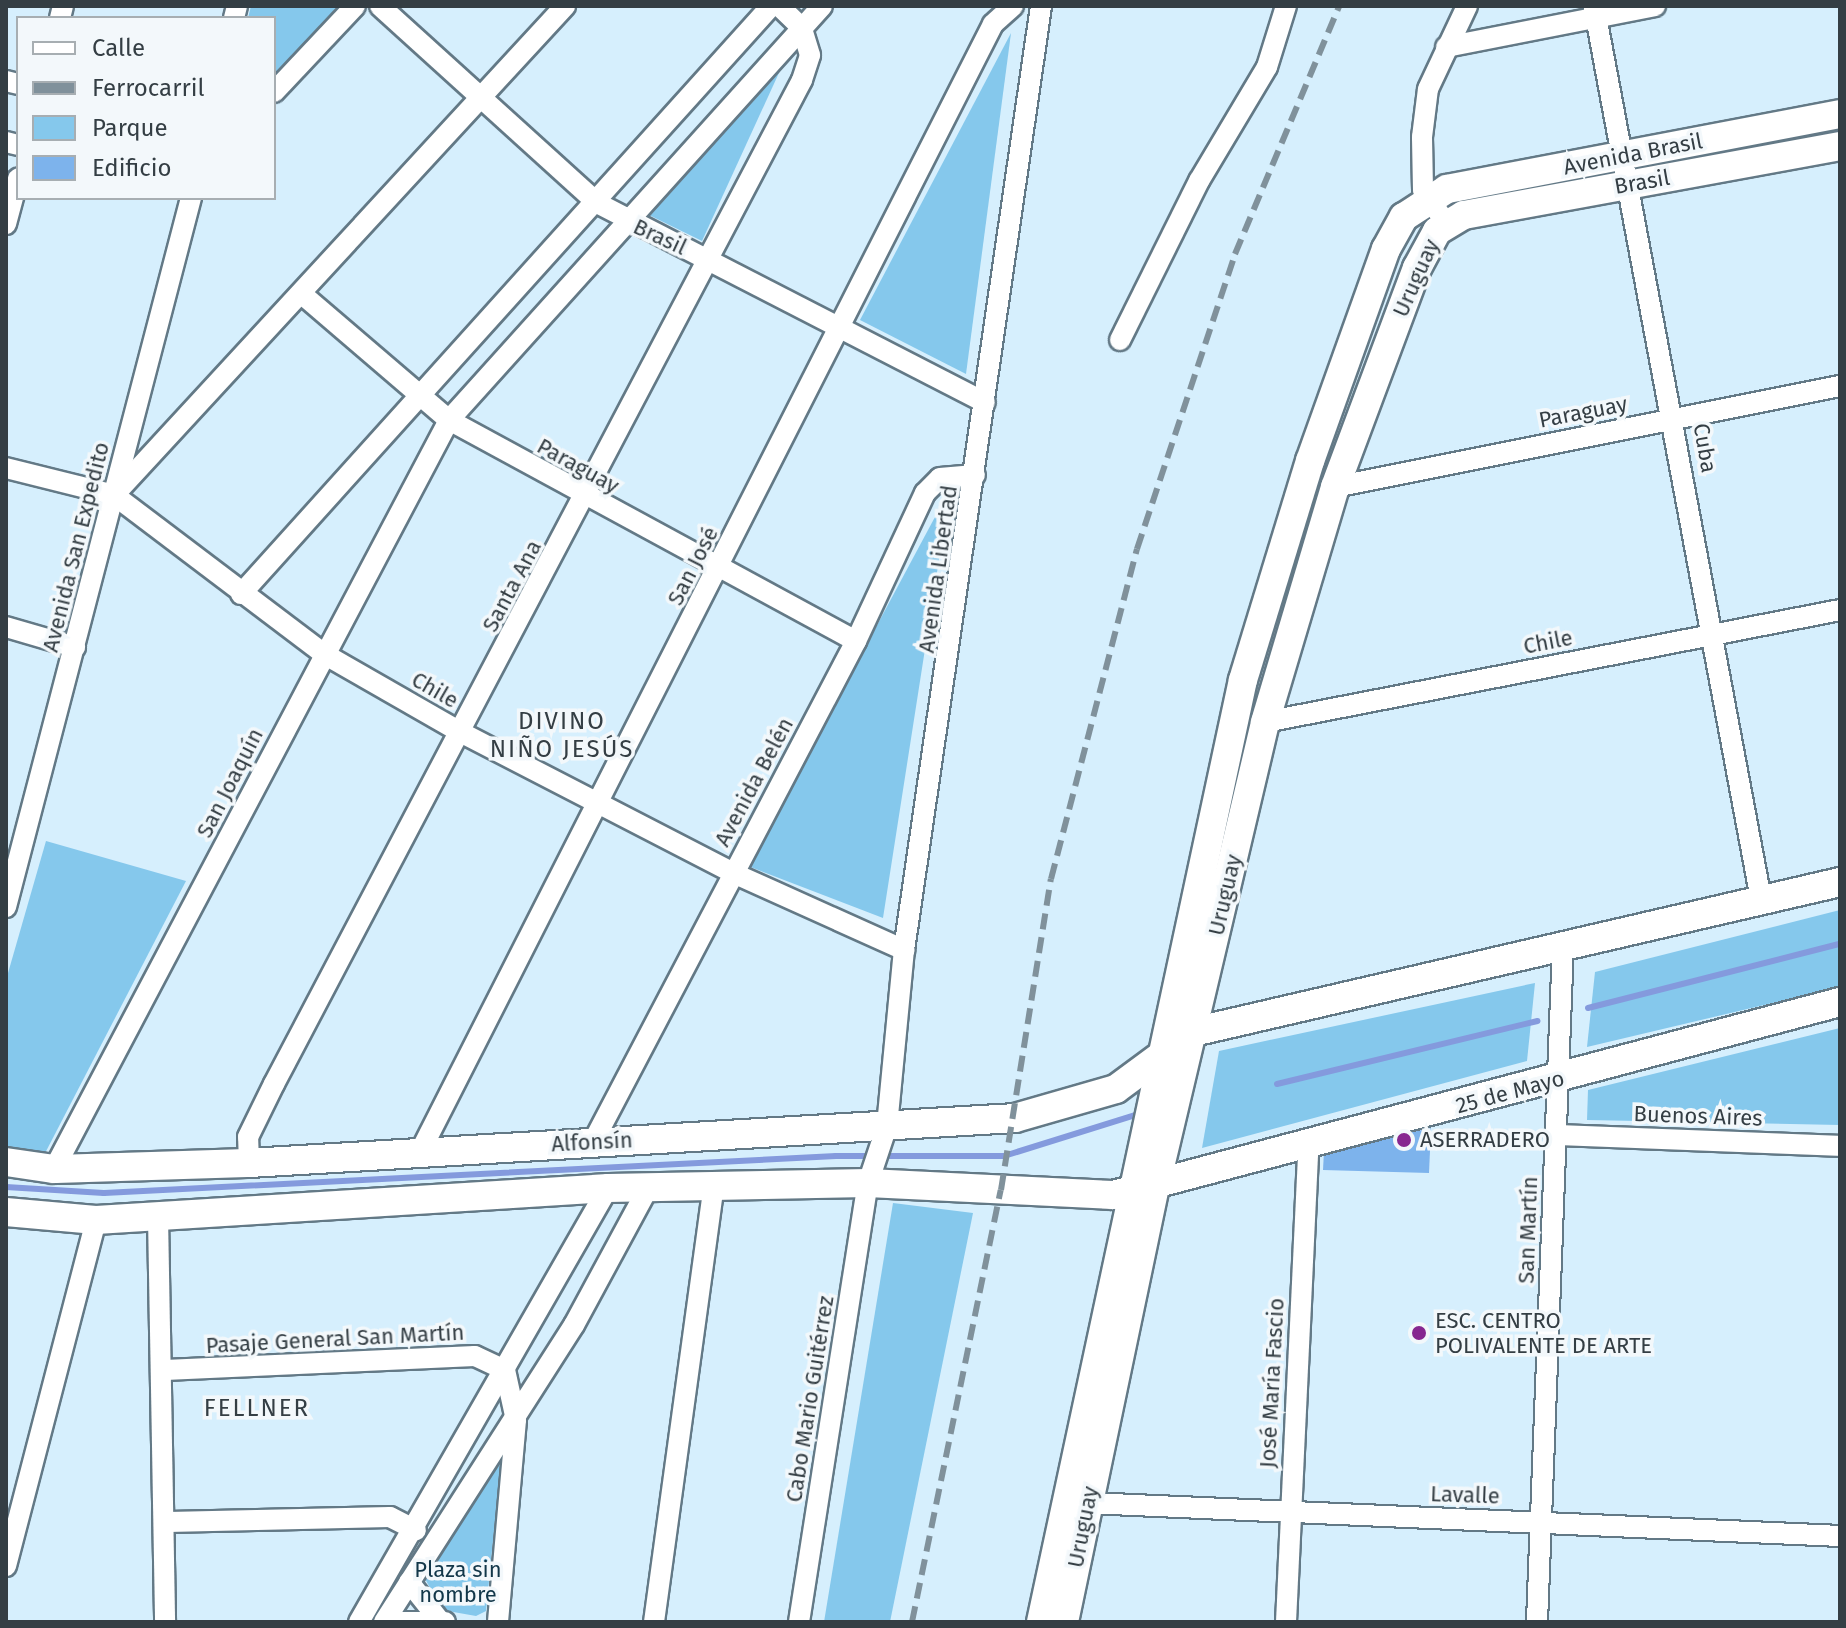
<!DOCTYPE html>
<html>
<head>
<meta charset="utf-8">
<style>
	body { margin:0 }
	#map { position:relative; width:1846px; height:1628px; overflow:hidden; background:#d6effd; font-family:"Fira Sans",sans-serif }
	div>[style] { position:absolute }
	.green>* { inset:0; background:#85c8ec }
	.stream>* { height:6px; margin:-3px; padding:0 3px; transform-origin:3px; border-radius:3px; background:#849add }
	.building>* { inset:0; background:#7db3ec }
	.roads { filter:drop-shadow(2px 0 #637986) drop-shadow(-2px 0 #637986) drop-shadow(0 2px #637986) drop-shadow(0 -2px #637986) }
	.street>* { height:20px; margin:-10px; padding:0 10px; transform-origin:10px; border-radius:10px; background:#fff }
	.secondary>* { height:28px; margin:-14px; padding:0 14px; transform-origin:14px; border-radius:14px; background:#fff }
	.rail>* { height:6px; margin-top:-3px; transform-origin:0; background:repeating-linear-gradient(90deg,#80919b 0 16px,transparent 0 24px) }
	.dots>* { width:22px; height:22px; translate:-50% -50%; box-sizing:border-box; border:4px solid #f3f8fb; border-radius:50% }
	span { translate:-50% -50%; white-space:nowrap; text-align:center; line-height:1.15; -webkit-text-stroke:7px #f3f8fb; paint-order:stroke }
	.street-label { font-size:22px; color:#343e44 }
	.poi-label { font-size:22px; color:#343e44 }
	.left { translate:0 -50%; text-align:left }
	.park-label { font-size:22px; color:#123749 }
	.neighbourhood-label { font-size:24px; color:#343e44; letter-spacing:2px }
	.frame { position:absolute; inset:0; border:8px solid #343e44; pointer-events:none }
	.legend { position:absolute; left:16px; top:16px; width:260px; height:184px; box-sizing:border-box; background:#f3f8fb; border:2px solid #a7aeb2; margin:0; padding:10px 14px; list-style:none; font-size:24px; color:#343e44 }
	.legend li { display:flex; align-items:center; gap:16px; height:40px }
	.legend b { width:40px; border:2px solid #a7aeb2 }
</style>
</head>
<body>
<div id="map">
	<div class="green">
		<i style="clip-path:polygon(251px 6px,340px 6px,274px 77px,274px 18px,248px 18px)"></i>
		<i style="clip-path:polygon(1011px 33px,966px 374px,860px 320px)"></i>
		<i style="clip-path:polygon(783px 64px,702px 241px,649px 215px)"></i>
		<i style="clip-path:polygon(950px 489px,883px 918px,748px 866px)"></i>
		<i style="clip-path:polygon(46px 841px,186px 881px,41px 1161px,6px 1155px,6px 980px)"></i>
		<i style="clip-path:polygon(1840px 910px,1840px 987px,1587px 1047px,1595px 972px)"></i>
		<i style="clip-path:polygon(1535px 983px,1527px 1061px,1202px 1148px,1219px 1051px)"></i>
		<i style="clip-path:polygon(1840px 1028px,1840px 1125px,1587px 1120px,1588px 1090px)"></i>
		<i style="clip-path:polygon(893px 1203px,973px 1213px,890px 1622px,824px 1622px)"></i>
		<i style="clip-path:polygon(501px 1461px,486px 1611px,476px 1616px,442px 1610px,423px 1575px)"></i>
	</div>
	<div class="stream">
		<i style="left:1588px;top:1008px;width:260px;rotate:-14.3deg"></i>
		<i style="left:1277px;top:1084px;width:268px;rotate:-13.6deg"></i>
		<i style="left:6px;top:1187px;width:98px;rotate:3.5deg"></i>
		<i style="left:104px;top:1193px;width:733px;rotate:-2.89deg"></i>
		<i style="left:836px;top:1156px;width:168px"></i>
		<i style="left:1004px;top:1156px;width:138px;rotate:-17.3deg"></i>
	</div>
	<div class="building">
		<i style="clip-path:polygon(1431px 1128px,1429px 1173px,1323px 1170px,1324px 1151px)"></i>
	</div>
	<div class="roads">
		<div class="street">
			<i style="left:380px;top:6px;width:293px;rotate:42.2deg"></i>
			<i style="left:597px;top:203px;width:436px;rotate:27.2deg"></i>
			<i style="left:1594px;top:6px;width:908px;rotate:79.41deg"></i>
			<i style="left:60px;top:18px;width:12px;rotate:-76deg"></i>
			<i style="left:234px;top:18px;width:12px;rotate:-76deg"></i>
			<i style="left:1446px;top:47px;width:213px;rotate:-11.1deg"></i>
			<i style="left:6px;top:81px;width:12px;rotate:14deg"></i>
			<i style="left:274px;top:92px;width:118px;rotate:-46.7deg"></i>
			<i style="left:6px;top:142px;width:12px;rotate:14deg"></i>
			<i style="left:1446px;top:223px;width:40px;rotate:-124.9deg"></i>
			<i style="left:1423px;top:190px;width:53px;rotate:-91.1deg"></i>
			<i style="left:1422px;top:137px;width:48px;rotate:-82.9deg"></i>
			<i style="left:1428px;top:89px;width:92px;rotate:-64.8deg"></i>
			<i style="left:6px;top:224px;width:47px;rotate:-75.1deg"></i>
			<i style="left:303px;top:295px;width:192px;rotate:40.6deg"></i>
			<i style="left:449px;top:420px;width:463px;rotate:28.5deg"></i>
			<i style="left:1120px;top:340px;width:178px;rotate:-63.6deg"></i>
			<i style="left:1199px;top:181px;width:133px;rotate:-59.2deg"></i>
			<i style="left:1267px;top:67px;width:64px;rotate:-72.7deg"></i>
			<i style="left:6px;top:468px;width:111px;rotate:14deg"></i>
			<i style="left:114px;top:495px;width:263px;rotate:37.1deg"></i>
			<i style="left:324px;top:654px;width:159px;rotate:29.8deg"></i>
			<i style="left:462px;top:733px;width:305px;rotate:27.3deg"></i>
			<i style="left:733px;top:873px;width:188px;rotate:24.2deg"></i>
			<i style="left:1335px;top:487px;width:515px;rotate:-11.31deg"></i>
			<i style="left:115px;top:494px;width:664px;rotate:-47.32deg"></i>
			<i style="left:241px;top:594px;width:792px;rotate:-47.97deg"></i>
			<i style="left:6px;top:627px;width:72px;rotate:16.2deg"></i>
			<i style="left:1265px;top:722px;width:586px;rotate:-11.02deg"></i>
			<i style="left:6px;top:907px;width:733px;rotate:-75.38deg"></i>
			<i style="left:1555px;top:1135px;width:285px;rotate:2.2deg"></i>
			<i style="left:593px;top:1142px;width:566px;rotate:-62.3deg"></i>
			<i style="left:856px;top:641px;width:163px;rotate:-65deg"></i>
			<i style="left:925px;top:493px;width:21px;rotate:-45deg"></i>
			<i style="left:940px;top:478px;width:35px;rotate:-5deg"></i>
			<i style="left:420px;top:1152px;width:1265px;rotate:-63.07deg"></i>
			<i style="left:993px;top:24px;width:27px;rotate:-42deg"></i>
			<i style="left:249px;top:1163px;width:26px;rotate:-92deg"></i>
			<i style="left:248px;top:1137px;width:59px;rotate:-63.9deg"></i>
			<i style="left:274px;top:1084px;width:1134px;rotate:-62.26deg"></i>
			<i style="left:802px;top:80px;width:26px;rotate:-72deg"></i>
			<i style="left:810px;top:55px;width:28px;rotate:-107deg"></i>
			<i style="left:802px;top:28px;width:32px;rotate:-136deg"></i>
			<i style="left:54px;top:1169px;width:847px;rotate:-62.19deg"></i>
			<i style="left:449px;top:420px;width:557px;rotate:-47.98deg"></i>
			<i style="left:158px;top:1216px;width:406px;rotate:89deg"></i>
			<i style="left:165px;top:1370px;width:310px;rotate:-2.6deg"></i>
			<i style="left:475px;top:1356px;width:33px;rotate:25deg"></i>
			<i style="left:505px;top:1370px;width:51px;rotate:77.6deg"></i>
			<i style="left:516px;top:1420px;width:203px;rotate:95.1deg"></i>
			<i style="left:1088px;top:1503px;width:753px;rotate:2.51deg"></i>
			<i style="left:168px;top:1522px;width:222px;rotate:-1.3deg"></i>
			<i style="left:390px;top:1517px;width:29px;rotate:27deg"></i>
			<i style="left:6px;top:1566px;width:358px;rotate:-75.4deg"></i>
			<i style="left:409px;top:1582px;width:50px;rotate:51.5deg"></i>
			<i style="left:359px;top:1622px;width:500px;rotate:-60.16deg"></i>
			<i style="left:384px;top:1622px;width:353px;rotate:-57.4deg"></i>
			<i style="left:574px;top:1325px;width:156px;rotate:-61.6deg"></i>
			<i style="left:402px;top:1622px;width:43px"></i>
			<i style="left:654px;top:1622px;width:440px;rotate:-82.2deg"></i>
			<i style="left:799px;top:1622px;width:444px;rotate:-81.1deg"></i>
			<i style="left:868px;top:1183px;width:60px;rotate:-71.6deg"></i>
			<i style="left:887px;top:1126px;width:177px;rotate:-84.5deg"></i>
			<i style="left:904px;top:950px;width:954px;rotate:-81.74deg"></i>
			<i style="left:1286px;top:1622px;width:476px;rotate:-87.3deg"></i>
			<i style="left:1537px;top:1622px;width:676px;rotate:-87.8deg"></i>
		</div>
		<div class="secondary">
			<i style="left:6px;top:1162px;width:49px;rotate:8.3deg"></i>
			<i style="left:54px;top:1169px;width:195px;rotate:-1.8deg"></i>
			<i style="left:249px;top:1163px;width:767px;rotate:-3.36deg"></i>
			<i style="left:1015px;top:1118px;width:105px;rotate:-16deg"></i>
			<i style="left:1116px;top:1089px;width:96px;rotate:-36.5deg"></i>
			<i style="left:1193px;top:1032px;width:664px;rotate:-13.05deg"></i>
			<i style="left:6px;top:1212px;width:90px;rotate:5.1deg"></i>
			<i style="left:96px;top:1220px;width:513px;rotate:-3.58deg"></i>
			<i style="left:608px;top:1188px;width:260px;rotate:-1.1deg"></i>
			<i style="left:868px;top:1183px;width:245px;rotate:2.8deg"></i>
			<i style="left:1113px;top:1195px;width:752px;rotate:-14.87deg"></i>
			<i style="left:1041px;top:1622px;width:963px;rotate:-77.9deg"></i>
			<i style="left:1243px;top:680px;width:229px;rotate:-73deg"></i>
			<i style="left:1310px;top:461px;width:225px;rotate:-70.3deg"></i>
			<i style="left:1386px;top:249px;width:37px;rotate:-61deg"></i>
			<i style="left:1404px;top:217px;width:51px;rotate:-33.1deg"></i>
			<i style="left:1447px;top:189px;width:400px;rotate:-10.8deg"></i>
			<i style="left:1064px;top:1622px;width:443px;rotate:-78.2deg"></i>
			<i style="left:1155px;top:1188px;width:479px;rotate:-76.7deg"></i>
			<i style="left:1265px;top:722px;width:245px;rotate:-73.4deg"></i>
			<i style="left:1335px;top:487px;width:234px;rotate:-69.5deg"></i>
			<i style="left:1417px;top:268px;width:42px;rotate:-61.6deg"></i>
			<i style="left:1437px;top:231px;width:31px;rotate:-31deg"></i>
			<i style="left:1464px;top:215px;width:382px;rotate:-10.4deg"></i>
		</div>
	</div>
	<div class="rail">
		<i style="left:912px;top:1622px;width:441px;rotate:-78.4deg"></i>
		<i style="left:1001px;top:1190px;width:315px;rotate:-80.9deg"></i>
		<i style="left:1051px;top:879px;width:341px;rotate:-75.4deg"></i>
		<i style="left:1137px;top:549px;width:311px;rotate:-71.6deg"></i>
		<i style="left:1235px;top:254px;width:269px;rotate:-67.2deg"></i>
	</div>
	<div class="dots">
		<i style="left:1404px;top:1140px;background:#872790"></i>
		<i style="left:1419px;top:1333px;background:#872790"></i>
	</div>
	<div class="street-label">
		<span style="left:1633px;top:154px;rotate:-11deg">Avenida Brasil</span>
		<span style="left:1642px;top:182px;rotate:-10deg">Brasil</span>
		<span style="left:660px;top:237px;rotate:25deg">Brasil</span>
		<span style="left:1416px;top:278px;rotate:-66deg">Uruguay</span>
		<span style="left:1583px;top:412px;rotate:-11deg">Paraguay</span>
		<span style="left:1705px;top:448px;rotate:80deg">Cuba</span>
		<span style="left:578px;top:466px;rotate:29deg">Paraguay</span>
		<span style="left:76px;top:547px;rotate:-76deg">Avenida San Expedito</span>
		<span style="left:693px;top:566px;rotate:-63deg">San José</span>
		<span style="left:938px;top:569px;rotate:-82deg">Avenida Libertad</span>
		<span style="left:512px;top:586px;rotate:-62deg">Santa Ana</span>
		<span style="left:1548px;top:642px;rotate:-11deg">Chile</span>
		<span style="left:435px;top:690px;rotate:30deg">Chile</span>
		<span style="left:754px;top:782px;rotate:-62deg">Avenida Belén</span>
		<span style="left:230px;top:783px;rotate:-63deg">San Joaquín</span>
		<span style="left:1225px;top:895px;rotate:-77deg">Uruguay</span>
		<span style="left:1510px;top:1092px;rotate:-15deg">25 de Mayo</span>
		<span style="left:1698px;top:1116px;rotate:2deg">Buenos Aires</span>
		<span style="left:592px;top:1142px;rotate:-3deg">Alfonsín</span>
		<span style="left:1528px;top:1230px;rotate:-88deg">San Martín</span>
		<span style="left:335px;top:1339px;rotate:-3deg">Pasaje General San Martín</span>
		<span style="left:1272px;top:1383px;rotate:-87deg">José María Fascio</span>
		<span style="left:810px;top:1399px;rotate:-81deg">Cabo Mario Guitérrez</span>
		<span style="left:1465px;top:1495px;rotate:2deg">Lavalle</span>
		<span style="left:1083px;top:1527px;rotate:-79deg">Uruguay</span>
	</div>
	<div class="poi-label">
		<span class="left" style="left:1420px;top:1140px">ASERRADERO</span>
		<span class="left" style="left:1435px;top:1333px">ESC. CENTRO<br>POLIVALENTE DE ARTE</span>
	</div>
	<div class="park-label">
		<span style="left:458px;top:1582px">Plaza sin<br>nombre</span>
	</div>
	<div class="neighbourhood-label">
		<span style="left:562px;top:736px">DIVINO<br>NIÑO JESÚS</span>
		<span style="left:257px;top:1409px">FELLNER</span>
	</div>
	<div class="frame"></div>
	<ul class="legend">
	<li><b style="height:10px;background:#fff"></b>Calle</li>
	<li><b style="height:10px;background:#80919b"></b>Ferrocarril</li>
	<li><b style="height:22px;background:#85c8ec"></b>Parque</li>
	<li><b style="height:22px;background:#7db3ec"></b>Edificio</li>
	</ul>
</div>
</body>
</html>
